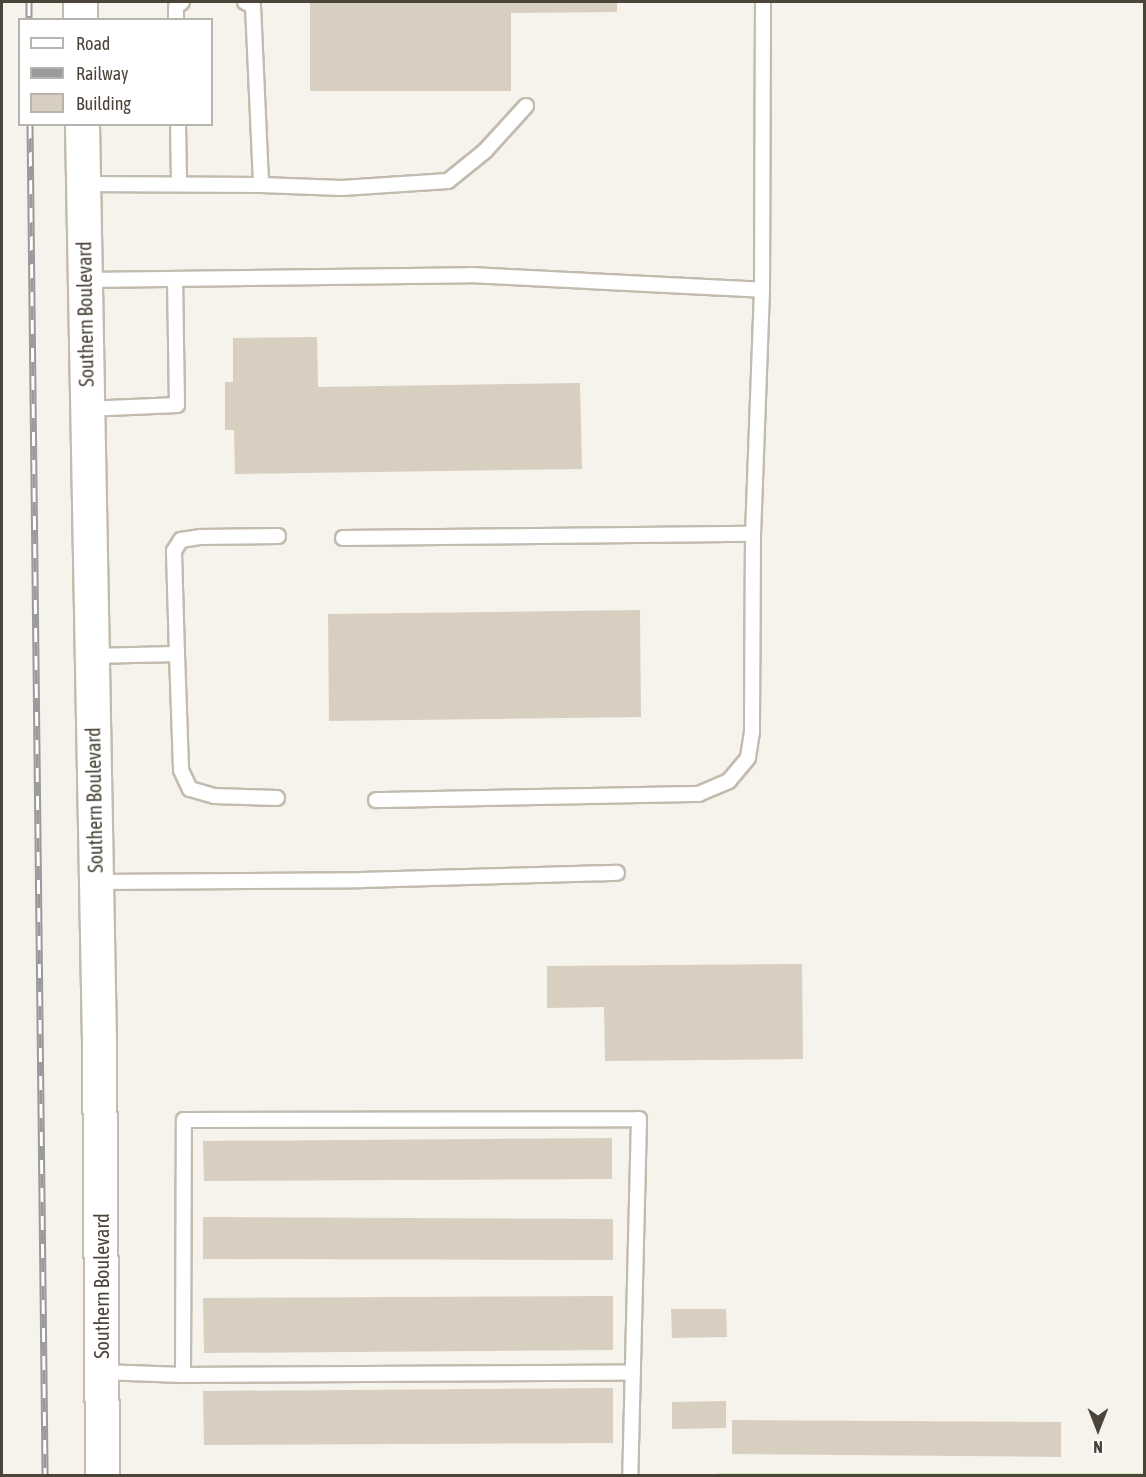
<!DOCTYPE html>
<html>
<head>
<meta charset="utf-8">
<style>
	body { margin:0 }
	#map { position:relative; width:1146px; height:1477px; overflow:hidden; background:#f6f3ec; font-family:"Asap Condensed",sans-serif }
	div>[style] { position:absolute }
	.green>* { inset:0; background:#d2eab5 }
	.building>* { inset:0; background:#d8cfc1 }
	.roads { filter:drop-shadow(2px 0 #c2bbae) drop-shadow(-2px 0 #c2bbae) drop-shadow(0 2px #c2bbae) drop-shadow(0 -2px #c2bbae) }
	.service>* { height:14px; margin:-7px; padding:0 7px; transform-origin:7px; border-radius:7px; background:#fff }
	.tertiary>* { height:33px; margin:-16.5px; padding:0 16.5px; transform-origin:16.5px; border-radius:16.5px; background:#fff }
	.rail>* { height:7px; margin-top:-3.5px; transform-origin:0; background:repeating-linear-gradient(90deg,#fff 0 14px,#9a9a9a 0 28px); box-sizing:border-box; border-block:2px solid #9a9a9a }
	span { translate:-50% -50%; white-space:nowrap; text-align:center; line-height:1.15; -webkit-text-stroke:5px #fff; paint-order:stroke }
	.street-label { font-size:20px; color:#4b4439 }
	.frame { position:absolute; inset:0; border:3px solid #4b4439; pointer-events:none }
	.legend { position:absolute; left:18px; top:18px; width:195px; height:108px; box-sizing:border-box; background:#fff; border:2px solid #b7b4b0; margin:0; padding:8px 10px; list-style:none; font-size:18px; color:#4b4439 }
	.legend li { display:flex; align-items:center; gap:12px; height:30px }
	.legend b { width:30px; border:2px solid #b7b4b0 }
	.north { position:absolute; left:1068px; top:1399px; width:60px; height:60px; -webkit-text-stroke:4px #fff; paint-order:stroke; rotate:180deg; font-size:16px; font-weight:700; line-height:24px; text-align:center; color:#4b4439 }
	.north::after { content:''; display:block; margin:auto; width:21px; height:27px; background:#4b4439; clip-path:polygon(50% 0,100% 100%,50% 72%,0 100%) }
</style>
</head>
<body>
<div id="map">
	<div class="green">
		<i style="clip-path:polygon(717px 1473px,1144px 1473px,1144px 1475px,717px 1476px)"></i>
	</div>
	<div class="building">
		<i style="clip-path:polygon(310px 2px,617px 2px,617px 12px,511px 13px,511px 91px,310px 91px)"></i>
		<i style="clip-path:polygon(317px 337px,318px 387px,580px 383px,582px 469px,235px 474px,234px 430px,225px 430px,225px 382px,233px 382px,233px 338px)"></i>
		<i style="clip-path:polygon(640px 610px,641px 717px,329px 721px,328px 614px)"></i>
		<i style="clip-path:polygon(802px 964px,803px 1059px,605px 1061px,604px 1007px,547px 1008px,547px 966px)"></i>
		<i style="clip-path:polygon(612px 1138px,612px 1179px,204px 1181px,203px 1141px)"></i>
		<i style="clip-path:polygon(203px 1217px,613px 1219px,613px 1260px,203px 1259px)"></i>
		<i style="clip-path:polygon(613px 1296px,613px 1350px,204px 1353px,203px 1298px)"></i>
		<i style="clip-path:polygon(671px 1309px,726px 1309px,727px 1337px,672px 1338px)"></i>
		<i style="clip-path:polygon(613px 1388px,613px 1443px,204px 1445px,203px 1391px)"></i>
		<i style="clip-path:polygon(726px 1401px,726px 1428px,672px 1429px,672px 1402px)"></i>
		<i style="clip-path:polygon(732px 1420px,1061px 1422px,1061px 1457px,732px 1454px)"></i>
	</div>
	<div class="roads">
		<div class="service">
			<i style="left:245px;top:2px;width:9px;rotate:27deg"></i>
			<i style="left:253px;top:6px;width:179px;rotate:87.4deg"></i>
			<i style="left:176px;top:20px;width:13px;rotate:-90deg"></i>
			<i style="left:176px;top:7px;width:8px;rotate:-40deg"></i>
			<i style="left:178px;top:124px;width:60px;rotate:89deg"></i>
			<i style="left:82px;top:184px;width:179px;rotate:0.3deg"></i>
			<i style="left:261px;top:185px;width:81px;rotate:2.1deg"></i>
			<i style="left:342px;top:188px;width:106px;rotate:-3.8deg"></i>
			<i style="left:448px;top:181px;width:48px;rotate:-39deg"></i>
			<i style="left:485px;top:151px;width:61px;rotate:-47.7deg"></i>
			<i style="left:85px;top:280px;width:385px;rotate:-0.7deg"></i>
			<i style="left:470px;top:275px;width:292px;rotate:2.9deg"></i>
			<i style="left:762px;top:290px;width:244px;rotate:92.1deg"></i>
			<i style="left:762px;top:290px;width:288px;rotate:-89.8deg"></i>
			<i style="left:86px;top:409px;width:91px;rotate:-2.5deg"></i>
			<i style="left:177px;top:405px;width:126px;rotate:-90.9deg"></i>
			<i style="left:343px;top:538px;width:410px;rotate:-0.6deg"></i>
			<i style="left:753px;top:534px;width:198px;rotate:90.3deg"></i>
			<i style="left:752px;top:732px;width:26px;rotate:99deg"></i>
			<i style="left:748px;top:758px;width:30px;rotate:130deg"></i>
			<i style="left:729px;top:781px;width:33px;rotate:157deg"></i>
			<i style="left:699px;top:794px;width:323px;rotate:178.9deg"></i>
			<i style="left:177px;top:654px;width:103px;rotate:-91.7deg"></i>
			<i style="left:174px;top:551px;width:13px;rotate:-58deg"></i>
			<i style="left:181px;top:540px;width:20px;rotate:-9deg"></i>
			<i style="left:201px;top:537px;width:77px;rotate:-0.7deg"></i>
			<i style="left:91px;top:656px;width:86px;rotate:-1.3deg"></i>
			<i style="left:177px;top:654px;width:116px;rotate:88deg"></i>
			<i style="left:181px;top:770px;width:21px;rotate:65deg"></i>
			<i style="left:190px;top:789px;width:25px;rotate:16deg"></i>
			<i style="left:214px;top:796px;width:63px;rotate:1.8deg"></i>
			<i style="left:96px;top:882px;width:265px;rotate:-0.4deg"></i>
			<i style="left:361px;top:880px;width:256px;rotate:-1.6deg"></i>
			<i style="left:101px;top:1372px;width:82px;rotate:2.1deg"></i>
			<i style="left:183px;top:1375px;width:255px;rotate:-89.8deg"></i>
			<i style="left:184px;top:1120px;width:455px;rotate:-0.1deg"></i>
			<i style="left:639px;top:1119px;width:357px;rotate:91.4deg"></i>
			<i style="left:183px;top:1375px;width:450px;rotate:-0.3deg"></i>
		</div>
		<div class="tertiary">
			<i style="left:80px;top:2px;width:18px;rotate:90deg"></i>
			<i style="left:82px;top:124px;width:915px;rotate:88.94deg"></i>
			<i style="left:99px;top:1039px;width:437px;rotate:89.6deg"></i>
		</div>
	</div>
	<div class="rail">
		<i style="left:29px;top:2px;width:18px;rotate:90deg"></i>
		<i style="left:30px;top:124px;width:1352px;rotate:89.36deg"></i>
	</div>
	<div class="street-label">
		<span style="left:85px;top:314px;rotate:-91deg">Southern Boulevard</span>
		<span style="left:94px;top:800px;rotate:-91deg">Southern Boulevard</span>
		<span style="left:101px;top:1286px;rotate:-90deg">Southern Boulevard</span>
	</div>
	<div class="frame"></div>
	<ul class="legend">
	<li><b style="height:8px;background:#fff"></b>Road</li>
	<li><b style="height:8px;background:#9a9a9a"></b>Railway</li>
	<li><b style="height:16px;background:#d8cfc1"></b>Building</li>
	</ul>
	<div class="north">N</div>
</div>
</body>
</html>
